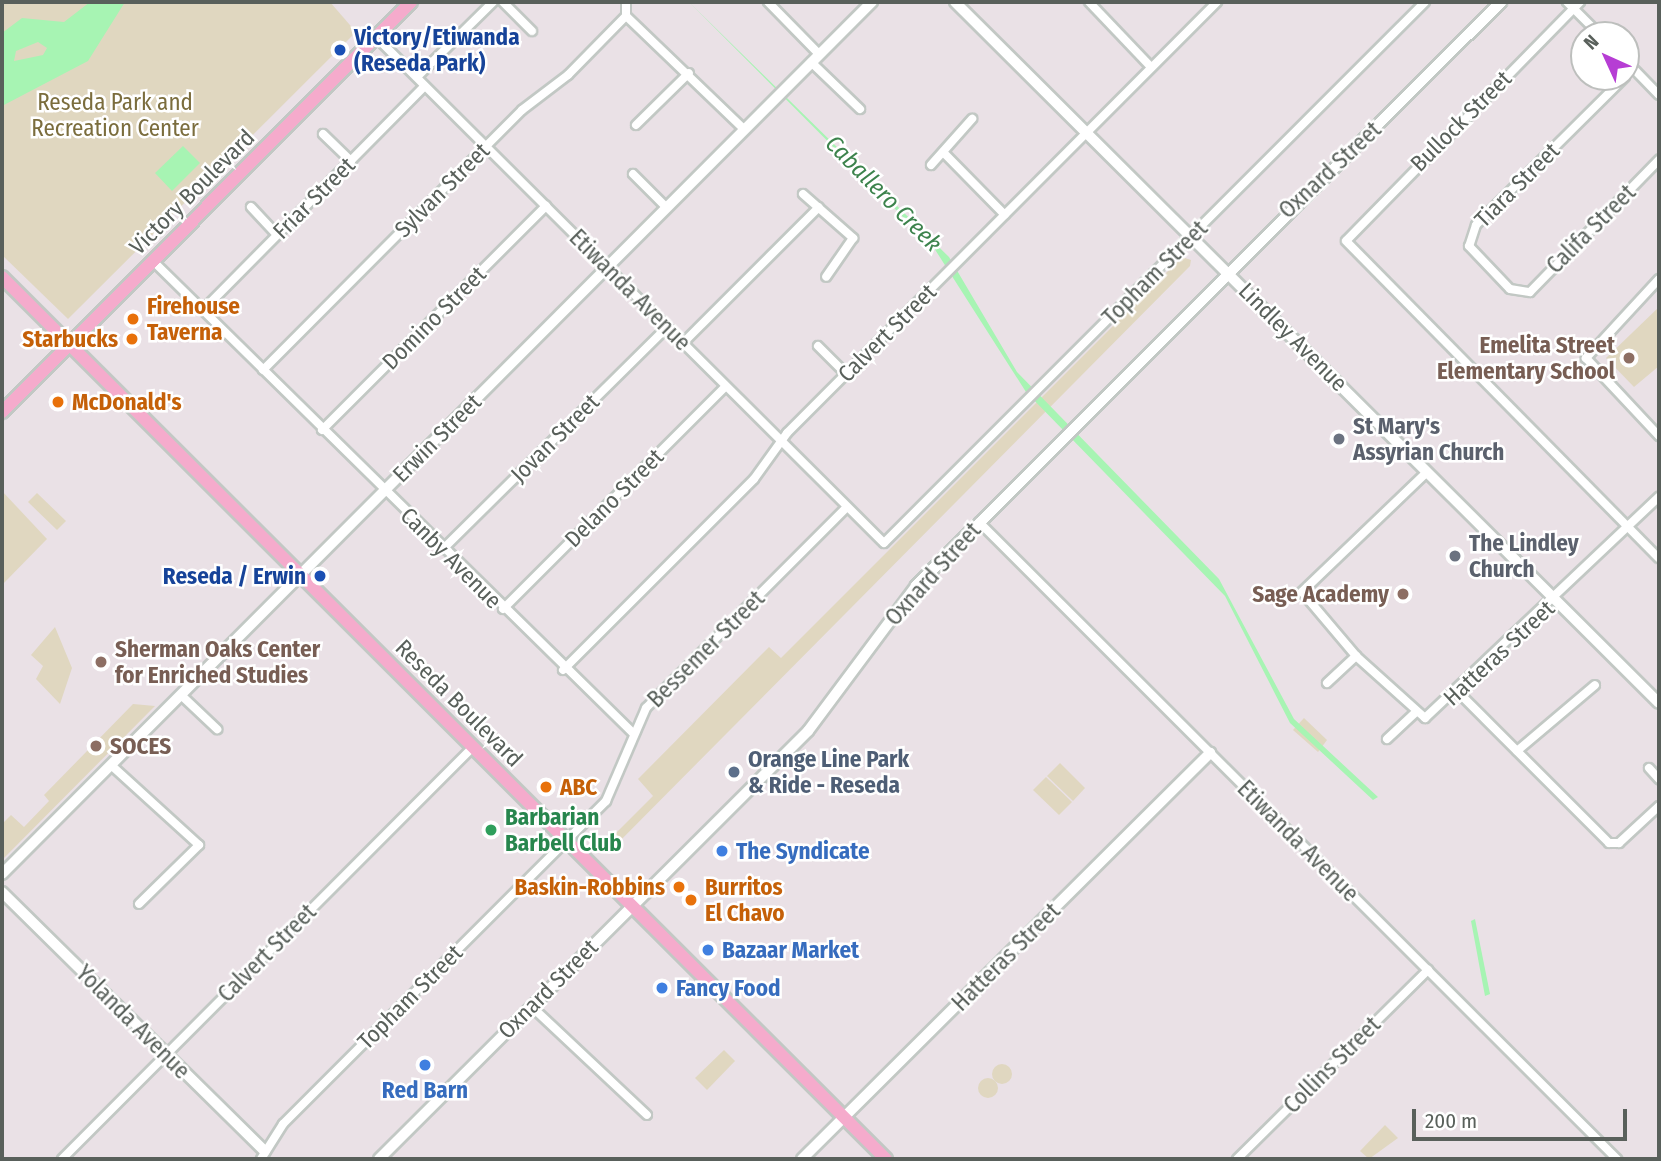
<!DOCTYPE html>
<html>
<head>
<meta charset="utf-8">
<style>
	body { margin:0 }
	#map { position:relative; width:1661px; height:1161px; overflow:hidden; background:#eae1e6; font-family:"Fira Sans Condensed",sans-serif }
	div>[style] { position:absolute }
	.green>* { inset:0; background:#e0d7c0 }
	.round { border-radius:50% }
	.water>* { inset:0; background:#a7f4b3 }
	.roads { filter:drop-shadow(2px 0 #c2c8c4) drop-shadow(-2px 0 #c2c8c4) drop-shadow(0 2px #c2c8c4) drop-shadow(0 -2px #c2c8c4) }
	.street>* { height:8px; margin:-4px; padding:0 4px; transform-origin:4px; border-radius:4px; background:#fff }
	.secondary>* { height:10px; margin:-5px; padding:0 5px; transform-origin:5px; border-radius:5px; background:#fff }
	.primary>* { height:12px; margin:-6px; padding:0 6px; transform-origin:6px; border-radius:6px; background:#f5abcc }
	.dots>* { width:19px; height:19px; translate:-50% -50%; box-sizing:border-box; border:4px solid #fff; border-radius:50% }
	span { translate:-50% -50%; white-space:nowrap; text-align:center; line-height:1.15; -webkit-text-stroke:5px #fff; paint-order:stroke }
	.transit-label { font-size:23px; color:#164399; font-weight:700 }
	.left { translate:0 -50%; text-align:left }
	.right { translate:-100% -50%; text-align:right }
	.park-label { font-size:23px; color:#7b6d3d }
	.street-label { font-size:23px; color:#59605b }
	.food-label { font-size:23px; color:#c56008; font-weight:700 }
	.education-label { font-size:23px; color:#785e54; font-weight:700 }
	.worship-label { font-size:23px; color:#5b616d; font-weight:700 }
	.service-label { font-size:23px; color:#4e5e75; font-weight:700 }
	.leisure-label { font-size:23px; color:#27864d; font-weight:700 }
	.shop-label { font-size:23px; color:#366cbe; font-weight:700 }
	.water-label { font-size:24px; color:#3c834c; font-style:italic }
	.frame { position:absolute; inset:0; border:4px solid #59605b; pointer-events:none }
	.north { position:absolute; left:1570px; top:21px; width:70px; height:70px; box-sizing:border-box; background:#fff; border:2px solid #bdbfbd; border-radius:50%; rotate:315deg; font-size:19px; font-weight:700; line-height:28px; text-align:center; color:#59605b }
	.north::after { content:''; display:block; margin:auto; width:24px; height:32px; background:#b63dd4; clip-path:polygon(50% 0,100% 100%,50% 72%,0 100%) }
	.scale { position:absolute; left:1412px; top:1109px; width:215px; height:32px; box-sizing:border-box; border:4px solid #59605b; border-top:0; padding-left:9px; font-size:21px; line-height:24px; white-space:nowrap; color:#59605b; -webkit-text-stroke:5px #fff; paint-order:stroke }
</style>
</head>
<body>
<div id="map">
	<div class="green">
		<i style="clip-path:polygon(2px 2px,330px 2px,356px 32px,68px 319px,2px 255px)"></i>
		<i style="clip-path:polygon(1182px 257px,1191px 260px,1190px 266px,610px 851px,599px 850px,653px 796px,638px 779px,769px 647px,781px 658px)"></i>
		<i style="clip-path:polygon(1659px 307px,1659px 366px,1634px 387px,1606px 358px)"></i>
		<i style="clip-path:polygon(2px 491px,47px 539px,2px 585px)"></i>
		<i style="clip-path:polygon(37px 493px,66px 521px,57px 530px,28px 502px)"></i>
		<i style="clip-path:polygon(55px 627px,72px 668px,60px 704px,36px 679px,43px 666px,31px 655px)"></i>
		<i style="clip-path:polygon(133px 704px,155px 706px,2px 860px,2px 824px,11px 815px,24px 827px,49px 801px,44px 795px)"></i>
		<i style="clip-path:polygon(1304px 718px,1327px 740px,1318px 752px,1293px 730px)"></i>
		<i style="clip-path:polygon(1060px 763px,1085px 788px,1073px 801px,1047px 776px)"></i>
		<i style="clip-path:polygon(1046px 777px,1072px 802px,1059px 815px,1033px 790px)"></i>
		<i style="clip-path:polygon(724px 1050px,735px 1061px,707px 1090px,695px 1078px)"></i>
		<i class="round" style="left:992px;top:1064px;width:20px;height:20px"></i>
		<i class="round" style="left:978px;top:1078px;width:20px;height:20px"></i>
		<i style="clip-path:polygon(1385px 1125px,1398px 1138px,1369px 1159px,1360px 1151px)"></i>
	</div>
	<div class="water">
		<i style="clip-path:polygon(evenodd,90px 2px,125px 2px,88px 61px,2px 106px,2px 33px,22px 18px,64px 22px,90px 2px,38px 42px,47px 48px,43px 55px,14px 61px,16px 51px,38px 42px)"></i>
		<i style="clip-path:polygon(689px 2px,949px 257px,1017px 372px,1219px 579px,1294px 719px,1378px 797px,1373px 800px,1290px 723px,1225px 596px,1026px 392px,934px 248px)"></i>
		<i style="clip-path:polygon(183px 146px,200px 163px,172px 191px,155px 173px)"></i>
		<i style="clip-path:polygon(1475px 919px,1490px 994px,1485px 996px,1471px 921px)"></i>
	</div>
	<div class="roads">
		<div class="street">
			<i style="left:503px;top:2px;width:41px;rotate:45deg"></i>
			<i style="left:768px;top:2px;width:73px;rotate:45.6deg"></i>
			<i style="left:1089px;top:2px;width:90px;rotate:46.4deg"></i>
			<i style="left:1567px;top:2px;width:47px;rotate:45deg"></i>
			<i style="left:1580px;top:2px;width:334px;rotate:134.4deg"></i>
			<i style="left:1346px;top:241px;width:445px;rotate:45.4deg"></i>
			<i style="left:626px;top:16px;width:163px;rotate:43.8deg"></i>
			<i style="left:626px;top:16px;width:14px;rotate:-90deg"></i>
			<i style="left:376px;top:37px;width:717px;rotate:44.89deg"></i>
			<i style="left:884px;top:543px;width:765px;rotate:-45deg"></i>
			<i style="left:1626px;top:61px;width:47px;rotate:45.9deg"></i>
			<i style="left:811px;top:62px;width:68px;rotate:43.8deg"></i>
			<i style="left:417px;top:77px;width:107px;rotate:-44.6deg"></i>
			<i style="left:1625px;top:77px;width:210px;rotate:135.2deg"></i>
			<i style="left:1476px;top:225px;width:22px;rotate:108deg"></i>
			<i style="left:1469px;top:246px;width:59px;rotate:46.4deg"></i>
			<i style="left:1510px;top:289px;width:20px;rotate:9deg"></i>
			<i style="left:1530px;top:292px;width:185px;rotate:-45.7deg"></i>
			<i style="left:636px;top:125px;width:74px;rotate:-44.5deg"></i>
			<i style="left:323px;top:134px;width:39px;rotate:44deg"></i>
			<i style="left:943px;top:152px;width:88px;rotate:45.5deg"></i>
			<i style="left:931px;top:165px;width:62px;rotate:-48.3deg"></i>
			<i style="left:633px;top:174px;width:47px;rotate:45deg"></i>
			<i style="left:803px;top:194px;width:67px;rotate:41.3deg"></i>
			<i style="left:853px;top:238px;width:47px;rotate:124.7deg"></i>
			<i style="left:251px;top:207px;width:38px;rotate:47deg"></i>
			<i style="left:153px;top:261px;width:673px;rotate:44.52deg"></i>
			<i style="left:1659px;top:279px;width:108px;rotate:132.7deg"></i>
			<i style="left:1586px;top:358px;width:107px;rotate:46.9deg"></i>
			<i style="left:203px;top:310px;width:315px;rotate:-45.3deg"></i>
			<i style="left:683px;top:343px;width:192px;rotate:-45deg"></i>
			<i style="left:818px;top:346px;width:40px;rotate:45deg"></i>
			<i style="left:263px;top:370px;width:367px;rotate:-45.1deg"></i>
			<i style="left:522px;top:110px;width:58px;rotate:-37.3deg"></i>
			<i style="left:568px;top:75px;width:83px;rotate:-45.5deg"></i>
			<i style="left:322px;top:430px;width:317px;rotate:-45deg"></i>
			<i style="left:1427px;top:472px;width:173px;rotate:136.2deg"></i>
			<i style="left:1302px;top:592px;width:84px;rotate:49.8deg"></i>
			<i style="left:1356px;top:656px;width:93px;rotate:41.9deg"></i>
			<i style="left:1425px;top:718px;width:322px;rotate:-43.4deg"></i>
			<i style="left:979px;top:522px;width:902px;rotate:44.96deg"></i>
			<i style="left:443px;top:549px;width:315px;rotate:-44.7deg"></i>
			<i style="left:503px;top:609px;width:315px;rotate:-45deg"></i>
			<i style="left:563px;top:670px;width:270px;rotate:-45deg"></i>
			<i style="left:754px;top:479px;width:57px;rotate:-54.3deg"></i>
			<i style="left:787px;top:433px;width:609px;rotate:-45.07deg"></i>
			<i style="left:1327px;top:683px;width:40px;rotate:-43deg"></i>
			<i style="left:1457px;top:691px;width:215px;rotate:45deg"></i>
			<i style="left:1609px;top:843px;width:10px"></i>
			<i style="left:1619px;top:843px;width:54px;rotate:-42.8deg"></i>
			<i style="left:181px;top:695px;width:50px;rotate:43.4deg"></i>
			<i style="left:1387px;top:739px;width:40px;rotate:-43deg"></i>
			<i style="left:1517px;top:751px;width:102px;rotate:-40.2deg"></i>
			<i style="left:111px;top:765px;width:119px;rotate:42.3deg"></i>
			<i style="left:199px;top:845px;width:84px;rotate:135.5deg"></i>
			<i style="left:1649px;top:768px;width:15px;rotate:48deg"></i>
			<i style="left:531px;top:1006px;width:159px;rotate:43.2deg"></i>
			<i style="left:62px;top:1159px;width:582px;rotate:-45.07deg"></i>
			<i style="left:261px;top:1159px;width:41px;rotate:-57.8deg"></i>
			<i style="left:283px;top:1124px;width:457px;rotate:-45deg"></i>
			<i style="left:606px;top:801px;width:101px;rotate:-66.7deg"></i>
			<i style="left:646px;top:708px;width:284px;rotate:-45deg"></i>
			<i style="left:1237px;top:1159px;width:269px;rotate:-44.7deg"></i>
		</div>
		<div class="secondary">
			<i style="left:955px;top:2px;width:993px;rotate:44.88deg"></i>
			<i style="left:2px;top:874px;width:1232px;rotate:-45.07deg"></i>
			<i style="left:2px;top:892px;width:369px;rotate:44.6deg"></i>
			<i style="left:379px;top:1159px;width:606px;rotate:-44.93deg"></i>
			<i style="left:808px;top:731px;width:181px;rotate:-53.3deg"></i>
			<i style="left:916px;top:586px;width:827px;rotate:-44.95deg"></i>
			<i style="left:802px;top:1159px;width:576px;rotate:-44.86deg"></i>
		</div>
		<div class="primary">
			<i style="left:2px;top:277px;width:1249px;rotate:44.94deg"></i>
			<i style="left:2px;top:412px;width:579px;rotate:-45.07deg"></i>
		</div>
	</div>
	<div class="dots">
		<i style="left:340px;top:50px;background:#1a4fb4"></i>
		<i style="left:133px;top:319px;background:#e8710a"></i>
		<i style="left:132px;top:339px;background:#e8710a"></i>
		<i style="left:1629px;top:358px;background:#8d6e63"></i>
		<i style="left:58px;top:402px;background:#e8710a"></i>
		<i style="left:1339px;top:439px;background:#6b7280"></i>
		<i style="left:1455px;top:556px;background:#6b7280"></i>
		<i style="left:320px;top:576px;background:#1a4fb4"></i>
		<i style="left:1403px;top:594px;background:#8d6e63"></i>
		<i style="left:101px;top:662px;background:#8d6e63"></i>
		<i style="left:96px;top:746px;background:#8d6e63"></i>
		<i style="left:734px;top:772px;background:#5c6f8a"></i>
		<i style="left:546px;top:787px;background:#e8710a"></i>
		<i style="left:491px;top:830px;background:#2e9e5b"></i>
		<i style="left:722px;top:851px;background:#3f7fe0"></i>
		<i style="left:679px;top:887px;background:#e8710a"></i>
		<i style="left:691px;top:900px;background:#e8710a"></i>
		<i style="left:708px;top:950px;background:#3f7fe0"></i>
		<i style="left:662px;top:988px;background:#3f7fe0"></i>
		<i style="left:425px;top:1065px;background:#3f7fe0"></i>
	</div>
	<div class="transit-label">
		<span class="left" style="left:354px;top:50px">Victory/Etiwanda<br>(Reseda Park)</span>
		<span class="right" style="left:306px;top:576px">Reseda / Erwin</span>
	</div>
	<div class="park-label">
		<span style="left:115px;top:115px">Reseda Park and<br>Recreation Center</span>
	</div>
	<div class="street-label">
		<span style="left:1461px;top:121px;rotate:-45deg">Bullock Street</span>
		<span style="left:1330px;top:170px;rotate:-43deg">Oxnard Street</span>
		<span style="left:1517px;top:185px;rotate:-45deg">Tiara Street</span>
		<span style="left:442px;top:190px;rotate:-45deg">Sylvan Street</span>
		<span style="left:192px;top:192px;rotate:-45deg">Victory Boulevard</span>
		<span style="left:314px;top:198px;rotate:-45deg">Friar Street</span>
		<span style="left:1591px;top:229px;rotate:-45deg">Califa Street</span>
		<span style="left:1155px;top:273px;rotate:-45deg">Topham Street</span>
		<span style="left:630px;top:290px;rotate:45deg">Etiwanda Avenue</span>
		<span style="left:434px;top:318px;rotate:-45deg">Domino Street</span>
		<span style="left:887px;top:333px;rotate:-45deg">Calvert Street</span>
		<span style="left:1293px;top:337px;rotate:45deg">Lindley Avenue</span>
		<span style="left:437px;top:438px;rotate:-45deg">Erwin Street</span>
		<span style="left:555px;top:438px;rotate:-45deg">Jovan Street</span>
		<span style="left:614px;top:498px;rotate:-45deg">Delano Street</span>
		<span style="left:451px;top:558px;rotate:45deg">Canby Avenue</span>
		<span style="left:933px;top:574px;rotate:-48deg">Oxnard Street</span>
		<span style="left:706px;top:649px;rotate:-45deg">Bessemer Street</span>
		<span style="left:1499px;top:653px;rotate:-43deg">Hatteras Street</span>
		<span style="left:459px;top:703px;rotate:45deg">Reseda Boulevard</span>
		<span style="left:1298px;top:841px;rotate:45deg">Etiwanda Avenue</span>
		<span style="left:267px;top:953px;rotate:-45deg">Calvert Street</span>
		<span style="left:1006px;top:957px;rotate:-45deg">Hatteras Street</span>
		<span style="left:548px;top:989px;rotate:-45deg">Oxnard Street</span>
		<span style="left:410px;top:997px;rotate:-45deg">Topham Street</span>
		<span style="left:133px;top:1022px;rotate:45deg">Yolanda Avenue</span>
		<span style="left:1332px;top:1065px;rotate:-45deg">Collins Street</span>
	</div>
	<div class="food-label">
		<span class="left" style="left:147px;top:319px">Firehouse<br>Taverna</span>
		<span class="right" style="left:118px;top:339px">Starbucks</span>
		<span class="left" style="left:72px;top:402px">McDonald's</span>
		<span class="left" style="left:560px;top:787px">ABC</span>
		<span class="right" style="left:665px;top:887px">Baskin-Robbins</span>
		<span class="left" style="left:705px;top:900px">Burritos<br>El Chavo</span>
	</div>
	<div class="education-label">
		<span class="right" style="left:1615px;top:358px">Emelita Street<br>Elementary School</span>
		<span class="right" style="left:1389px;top:594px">Sage Academy</span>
		<span class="left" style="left:115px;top:662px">Sherman Oaks Center<br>for Enriched Studies</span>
		<span class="left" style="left:110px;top:746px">SOCES</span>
	</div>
	<div class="worship-label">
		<span class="left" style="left:1353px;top:439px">St Mary's<br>Assyrian Church</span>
		<span class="left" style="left:1469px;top:556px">The Lindley<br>Church</span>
	</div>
	<div class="service-label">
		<span class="left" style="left:748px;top:772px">Orange Line Park<br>&amp; Ride - Reseda</span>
	</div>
	<div class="leisure-label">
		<span class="left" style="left:505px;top:830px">Barbarian<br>Barbell Club</span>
	</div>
	<div class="shop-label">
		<span class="left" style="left:736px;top:851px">The Syndicate</span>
		<span class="left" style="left:722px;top:950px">Bazaar Market</span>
		<span class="left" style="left:676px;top:988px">Fancy Food</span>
		<span style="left:425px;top:1090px">Red Barn</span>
	</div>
	<div class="water-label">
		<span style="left:883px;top:194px;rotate:45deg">Caballero Creek</span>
	</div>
	<div class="frame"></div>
	<div class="north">N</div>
	<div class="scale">200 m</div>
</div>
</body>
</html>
